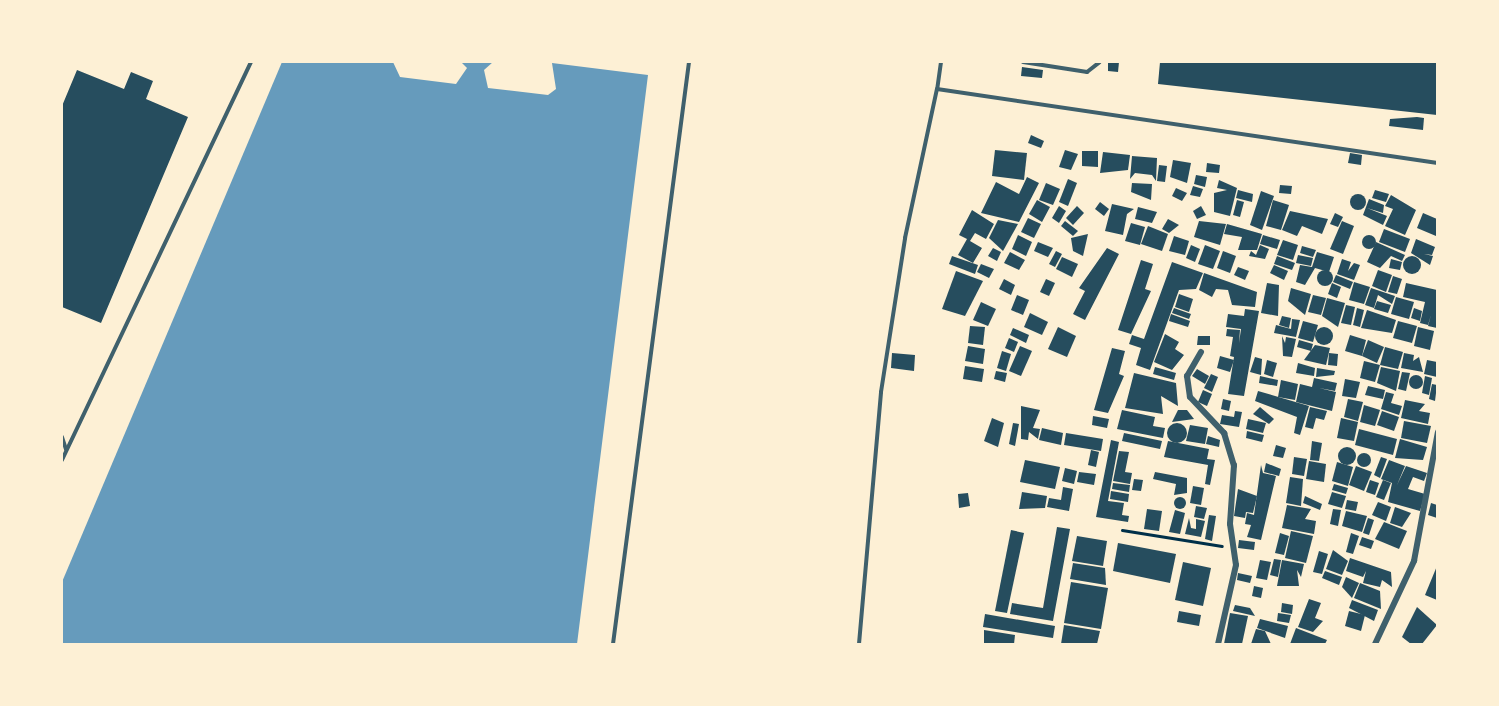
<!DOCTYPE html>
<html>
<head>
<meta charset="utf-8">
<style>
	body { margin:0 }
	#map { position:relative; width:1499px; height:706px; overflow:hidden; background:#fdf0d5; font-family:Figtree,sans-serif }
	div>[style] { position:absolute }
	.water>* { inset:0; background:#669bbc }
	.pier>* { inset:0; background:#fdf0d5 }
	.building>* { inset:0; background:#264d5e }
	.round { border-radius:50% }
	.path>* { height:3px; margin:-1.5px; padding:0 1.5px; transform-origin:1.5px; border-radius:1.5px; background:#003049 }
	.service>* { height:4px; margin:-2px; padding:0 2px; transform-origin:2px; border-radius:2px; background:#3f606c }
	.minor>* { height:6px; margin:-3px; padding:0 3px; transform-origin:3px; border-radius:3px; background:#3f606c }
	span { translate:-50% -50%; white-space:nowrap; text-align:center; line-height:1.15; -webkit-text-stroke:4.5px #fdf0d5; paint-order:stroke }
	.frame { position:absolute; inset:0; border:63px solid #fdf0d5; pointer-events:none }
</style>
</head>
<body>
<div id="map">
	<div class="water">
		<i style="clip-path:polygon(282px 62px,544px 62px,648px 75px,577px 644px,62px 644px,62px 582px)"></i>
	</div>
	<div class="pier">
		<i style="clip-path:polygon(393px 62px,461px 62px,467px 68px,456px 84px,400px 77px)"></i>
		<i style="clip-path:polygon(493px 62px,552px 63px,556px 89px,548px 95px,488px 88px,484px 70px)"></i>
	</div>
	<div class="building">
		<i style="clip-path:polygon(1108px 62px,1119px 62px,1118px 72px,1108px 71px)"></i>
		<i style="clip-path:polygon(1160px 62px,1437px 62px,1437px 115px,1158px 84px)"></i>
		<i style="clip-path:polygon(1022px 67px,1043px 70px,1042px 78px,1021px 76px)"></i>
		<i style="clip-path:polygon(77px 70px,124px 89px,131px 72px,153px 81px,146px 99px,188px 117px,101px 323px,62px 307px,62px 106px)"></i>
		<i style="clip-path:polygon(1417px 117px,1424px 118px,1423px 130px,1389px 126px,1390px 119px)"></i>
		<i style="clip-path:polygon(1031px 135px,1044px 141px,1041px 148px,1028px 143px)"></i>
		<i style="clip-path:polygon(995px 150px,1027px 153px,1024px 180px,992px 176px)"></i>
		<i style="clip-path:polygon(1065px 150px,1078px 154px,1071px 170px,1059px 167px)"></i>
		<i style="clip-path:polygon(1082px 151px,1098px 151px,1098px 167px,1082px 166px)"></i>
		<i style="clip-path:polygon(1103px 152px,1130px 155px,1128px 170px,1100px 173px)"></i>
		<i style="clip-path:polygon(1350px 153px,1362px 155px,1361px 165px,1348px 163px)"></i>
		<i style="clip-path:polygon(1132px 156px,1157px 158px,1156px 181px,1152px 175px,1135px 173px,1130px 179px)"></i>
		<i style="clip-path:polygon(1173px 160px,1191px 163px,1187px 183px,1170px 177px)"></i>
		<i style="clip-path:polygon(1207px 163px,1220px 165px,1219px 173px,1206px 172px)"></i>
		<i style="clip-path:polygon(1159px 165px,1167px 166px,1165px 182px,1157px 181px)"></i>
		<i style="clip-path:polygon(1196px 175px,1207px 177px,1205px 187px,1194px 184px)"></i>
		<i style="clip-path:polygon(1027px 177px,1039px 183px,1019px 222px,981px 213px,996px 182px,1019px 194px)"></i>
		<i style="clip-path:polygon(1068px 179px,1077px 183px,1068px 206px,1059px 202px)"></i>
		<i style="clip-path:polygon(1219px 180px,1237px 188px,1230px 216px,1214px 212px,1214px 193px,1227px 190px,1217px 188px)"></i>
		<i style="clip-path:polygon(1046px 183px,1060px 189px,1053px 205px,1039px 200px)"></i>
		<i style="clip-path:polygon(1132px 183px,1152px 184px,1151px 200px,1131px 192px)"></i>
		<i style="clip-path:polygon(1280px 185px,1292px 186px,1291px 194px,1279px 193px)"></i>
		<i style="clip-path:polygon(1193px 186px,1203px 189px,1200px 197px,1190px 195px)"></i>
		<i style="clip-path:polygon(1176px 188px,1187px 193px,1182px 201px,1172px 196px)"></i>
		<i style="clip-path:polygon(1238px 190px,1253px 194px,1252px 202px,1236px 198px)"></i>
		<i style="clip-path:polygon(1375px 190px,1389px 194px,1386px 202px,1372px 198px)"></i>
		<i style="clip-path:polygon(1261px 191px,1274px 196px,1262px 230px,1250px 225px)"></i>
		<i class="round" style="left:1350px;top:194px;width:16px;height:16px"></i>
		<i style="clip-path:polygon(1391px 195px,1416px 210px,1405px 235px,1385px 226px,1393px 209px,1385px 206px)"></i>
		<i style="clip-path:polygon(1369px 199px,1384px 205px,1383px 213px,1367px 208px,1387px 216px,1383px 225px,1363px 215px)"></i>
		<i style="clip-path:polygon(1037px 200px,1050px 207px,1042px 222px,1029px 214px)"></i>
		<i style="clip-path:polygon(1237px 200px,1244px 202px,1240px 217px,1233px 215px)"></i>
		<i style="clip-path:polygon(1273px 200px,1289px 205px,1281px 230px,1266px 226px)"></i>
		<i style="clip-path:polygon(1100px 202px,1109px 209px,1104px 216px,1095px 209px)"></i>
		<i style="clip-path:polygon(1112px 204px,1134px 209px,1127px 214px,1123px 235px,1105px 231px)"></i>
		<i style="clip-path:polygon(1059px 206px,1066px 211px,1059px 223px,1052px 218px)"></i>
		<i style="clip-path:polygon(1077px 206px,1084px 213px,1073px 225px,1066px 218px)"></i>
		<i style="clip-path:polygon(1201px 206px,1206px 215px,1197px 219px,1193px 211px)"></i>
		<i style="clip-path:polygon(1138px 207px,1157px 212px,1152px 223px,1135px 219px)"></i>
		<i style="clip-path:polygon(972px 210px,994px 224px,986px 239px,975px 233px,970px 241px,982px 248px,973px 263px,958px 255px,967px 239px,959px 235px)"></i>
		<i style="clip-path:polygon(1290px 211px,1328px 219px,1322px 234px,1302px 226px,1297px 236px,1282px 230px)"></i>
		<i style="clip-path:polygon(1335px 213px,1343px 217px,1338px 227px,1330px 224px)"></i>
		<i style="clip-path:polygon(1423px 213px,1437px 219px,1436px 236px,1417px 228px)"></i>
		<i style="clip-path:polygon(1028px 218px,1041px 224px,1034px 238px,1021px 232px)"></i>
		<i style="clip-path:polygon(1168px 219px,1179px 225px,1169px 233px,1162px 229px)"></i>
		<i style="clip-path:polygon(998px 220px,1018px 224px,1003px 251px,989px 238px)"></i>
		<i style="clip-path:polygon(1065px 221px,1078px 231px,1073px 236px,1061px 226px)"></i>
		<i style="clip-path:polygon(1199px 221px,1226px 224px,1220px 245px,1194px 237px)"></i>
		<i style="clip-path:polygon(1342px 221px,1354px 226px,1343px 254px,1330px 249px)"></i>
		<i style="clip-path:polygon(1131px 223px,1145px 227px,1140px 245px,1125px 241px)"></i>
		<i style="clip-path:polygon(1227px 224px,1262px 234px,1257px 250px,1238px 250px,1242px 237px,1224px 234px)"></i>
		<i style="clip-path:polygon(1148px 226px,1168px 234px,1162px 251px,1141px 244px)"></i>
		<i style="clip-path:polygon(1384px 229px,1410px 239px,1405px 252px,1379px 242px)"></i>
		<i style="clip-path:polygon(1088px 234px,1083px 256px,1073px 251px,1071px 238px)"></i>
		<i class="round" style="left:1362px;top:235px;width:14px;height:14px"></i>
		<i style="clip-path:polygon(1018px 235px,1032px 242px,1026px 256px,1012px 249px)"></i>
		<i style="clip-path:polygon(1263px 235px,1280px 240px,1277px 249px,1260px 244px)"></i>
		<i style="clip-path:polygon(1174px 236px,1189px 241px,1185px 255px,1169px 251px)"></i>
		<i style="clip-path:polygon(1416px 239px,1435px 247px,1432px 255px,1424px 254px,1433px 256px,1430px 265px,1411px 253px)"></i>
		<i style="clip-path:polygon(1283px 240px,1298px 245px,1293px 260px,1277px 255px)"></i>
		<i style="clip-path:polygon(1038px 242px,1053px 248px,1048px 257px,1034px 251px)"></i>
		<i style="clip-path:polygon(1376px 242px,1405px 255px,1402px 261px,1391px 256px,1380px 268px,1367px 262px)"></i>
		<i style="clip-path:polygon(1191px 245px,1200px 249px,1195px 262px,1186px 258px)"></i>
		<i style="clip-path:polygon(1205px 245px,1220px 251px,1213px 269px,1198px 264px)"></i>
		<i style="clip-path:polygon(1260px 245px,1269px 249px,1265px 259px,1249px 256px,1251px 251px,1256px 255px)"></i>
		<i style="clip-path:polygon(1302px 246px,1316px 250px,1313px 257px,1300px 253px)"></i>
		<i style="clip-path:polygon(993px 248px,1001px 252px,997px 261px,988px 256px)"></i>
		<i style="clip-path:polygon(1107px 248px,1119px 254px,1085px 320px,1073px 314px,1085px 291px,1079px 288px)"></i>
		<i style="clip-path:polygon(1056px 251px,1062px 254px,1055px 267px,1049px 264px)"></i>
		<i style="clip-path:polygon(1223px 251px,1236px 256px,1230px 273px,1217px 268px)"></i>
		<i style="clip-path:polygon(1010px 252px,1025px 260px,1019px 270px,1004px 263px)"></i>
		<i style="clip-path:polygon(1317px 252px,1334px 257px,1329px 272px,1315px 268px,1305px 285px,1296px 282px,1300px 265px,1312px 267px)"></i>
		<i style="clip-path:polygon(1298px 255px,1313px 258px,1311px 266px,1296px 263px)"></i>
		<i style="clip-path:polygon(952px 256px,978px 265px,975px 274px,949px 264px)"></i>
		<i style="clip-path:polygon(1277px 256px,1295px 263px,1292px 270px,1274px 264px)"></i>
		<i class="round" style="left:1403px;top:256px;width:18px;height:18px"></i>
		<i style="clip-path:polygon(1062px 257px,1078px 264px,1072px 277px,1056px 269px)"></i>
		<i style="clip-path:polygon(1342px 259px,1351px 262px,1348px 271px,1354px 263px,1360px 265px,1354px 280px,1337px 274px)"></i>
		<i style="clip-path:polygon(1391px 259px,1402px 262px,1400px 270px,1389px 268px)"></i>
		<i style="clip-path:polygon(1141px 260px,1153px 264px,1145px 289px,1151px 291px,1131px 334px,1118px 330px)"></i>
		<i style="clip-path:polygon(1172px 262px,1203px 273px,1196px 289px,1179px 290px,1150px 370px,1136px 365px,1141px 348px,1129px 344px,1132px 335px,1144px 339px)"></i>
		<i style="clip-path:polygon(981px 264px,994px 269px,989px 278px,977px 272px)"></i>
		<i style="clip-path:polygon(1274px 265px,1288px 271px,1284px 280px,1270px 273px)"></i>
		<i style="clip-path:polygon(1238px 267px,1249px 271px,1245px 280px,1234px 275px)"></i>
		<i class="round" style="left:1317px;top:270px;width:16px;height:16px"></i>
		<i style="clip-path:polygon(1378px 270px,1392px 275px,1386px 292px,1372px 286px)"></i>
		<i style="clip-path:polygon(956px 271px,983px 281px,965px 316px,942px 309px)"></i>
		<i style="clip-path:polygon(1204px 273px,1257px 292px,1255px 307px,1232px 305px,1228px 290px,1216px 289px,1212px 297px,1199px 290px)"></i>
		<i style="clip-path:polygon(1336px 275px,1353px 282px,1350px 289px,1333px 282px)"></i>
		<i style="clip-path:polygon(1393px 276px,1402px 279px,1397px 294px,1388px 292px)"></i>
		<i style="clip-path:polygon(1004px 279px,1015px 285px,1011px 295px,999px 289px)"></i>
		<i style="clip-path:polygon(1046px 279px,1055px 283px,1049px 296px,1040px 292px)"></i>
		<i style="clip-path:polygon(1354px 282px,1370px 287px,1364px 304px,1349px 300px)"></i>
		<i style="clip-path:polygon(1267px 283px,1279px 285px,1278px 316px,1261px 313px)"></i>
		<i style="clip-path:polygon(1332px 283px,1341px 287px,1337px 298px,1328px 294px)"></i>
		<i style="clip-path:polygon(1406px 283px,1437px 290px,1437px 328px,1428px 326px,1431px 315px,1428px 325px,1420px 323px,1425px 302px,1403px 297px)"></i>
		<i style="clip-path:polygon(1291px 288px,1311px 294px,1305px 315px,1288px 301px)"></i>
		<i style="clip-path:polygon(1371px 288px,1395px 296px,1392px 304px,1378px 295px,1374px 308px,1365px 305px)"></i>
		<i style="clip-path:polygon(1179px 294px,1193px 299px,1189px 312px,1175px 307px)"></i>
		<i style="clip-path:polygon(1017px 295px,1029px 300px,1023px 315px,1011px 310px)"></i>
		<i style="clip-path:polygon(1313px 295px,1326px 298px,1321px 315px,1308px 312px)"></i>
		<i style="clip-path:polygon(1396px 297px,1414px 302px,1409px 319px,1391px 314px)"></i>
		<i style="clip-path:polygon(1327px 298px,1345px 303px,1338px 327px,1322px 316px)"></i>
		<i style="clip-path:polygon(1377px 301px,1391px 305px,1388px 313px,1374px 309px)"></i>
		<i style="clip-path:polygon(981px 302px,996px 309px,988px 326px,973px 320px)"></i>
		<i style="clip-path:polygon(1346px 305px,1355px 307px,1351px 325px,1341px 323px)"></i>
		<i style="clip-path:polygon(1174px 308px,1191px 314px,1189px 319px,1172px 313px)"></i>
		<i style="clip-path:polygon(1357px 308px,1364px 310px,1360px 327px,1353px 325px)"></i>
		<i style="clip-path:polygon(1414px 308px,1422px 311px,1420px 321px,1411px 318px)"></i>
		<i style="clip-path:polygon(1245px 309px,1259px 311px,1244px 396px,1228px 394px,1234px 357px,1230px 356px,1233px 337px,1226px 336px,1227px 329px,1240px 330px,1239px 343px,1241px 329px,1226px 327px,1228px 314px,1244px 316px)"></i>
		<i style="clip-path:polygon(1367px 310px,1396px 320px,1392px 333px,1361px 328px)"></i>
		<i style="clip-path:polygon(1030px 313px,1048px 322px,1042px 335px,1024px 327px)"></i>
		<i style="clip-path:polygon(1171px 314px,1190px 321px,1188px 327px,1169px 321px)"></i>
		<i style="clip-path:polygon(1282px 316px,1291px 318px,1289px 328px,1279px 325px)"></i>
		<i style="clip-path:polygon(1292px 319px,1300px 320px,1296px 337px,1274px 333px,1276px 325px,1291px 329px)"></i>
		<i style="clip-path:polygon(1303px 321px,1318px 325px,1313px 342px,1298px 338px)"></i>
		<i style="clip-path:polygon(1398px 321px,1417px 326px,1412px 343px,1393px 338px)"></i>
		<i style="clip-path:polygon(970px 326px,985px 327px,983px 345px,968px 343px)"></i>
		<i class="round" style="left:1315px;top:327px;width:18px;height:18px"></i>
		<i style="clip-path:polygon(1058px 327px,1076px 336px,1067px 357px,1048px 349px)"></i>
		<i style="clip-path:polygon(1418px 327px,1434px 331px,1430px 350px,1414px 346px)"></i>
		<i style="clip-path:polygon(1013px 328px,1029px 335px,1026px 343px,1010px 335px)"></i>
		<i style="clip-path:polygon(1165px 334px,1179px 342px,1175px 349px,1184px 355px,1172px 370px,1154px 362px)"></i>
		<i style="clip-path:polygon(1350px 335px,1366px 340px,1362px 356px,1345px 351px)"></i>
		<i style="clip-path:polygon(1198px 336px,1210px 336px,1210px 345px,1197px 345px)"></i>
		<i style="clip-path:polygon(1282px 336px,1285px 343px,1286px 337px,1296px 339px,1292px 357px,1283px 356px)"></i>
		<i style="clip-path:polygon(1009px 338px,1018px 342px,1014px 352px,1005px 348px)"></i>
		<i style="clip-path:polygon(1299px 340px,1313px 344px,1311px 351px,1297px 347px)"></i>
		<i style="clip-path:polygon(1368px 340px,1384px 347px,1377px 363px,1362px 356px)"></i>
		<i style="clip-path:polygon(1315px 345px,1330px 348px,1326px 365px,1304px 360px)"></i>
		<i style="clip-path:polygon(968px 346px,985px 349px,983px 364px,965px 361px)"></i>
		<i style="clip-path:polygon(1020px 346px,1032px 351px,1021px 376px,1009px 371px)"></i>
		<i style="clip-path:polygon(1385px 347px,1403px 352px,1398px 369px,1380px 365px)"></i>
		<i style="clip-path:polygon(1112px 348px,1125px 351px,1119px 374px,1124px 376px,1108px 413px,1094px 410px)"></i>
		<i style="clip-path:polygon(1002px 351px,1011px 354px,1006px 371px,997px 368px)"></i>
		<i style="clip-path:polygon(892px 353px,915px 355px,914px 371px,891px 368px)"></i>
		<i style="clip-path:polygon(1329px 353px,1338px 354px,1337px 366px,1328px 365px)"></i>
		<i style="clip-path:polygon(1404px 353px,1414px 355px,1413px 361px,1419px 357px,1423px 372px,1401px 368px)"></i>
		<i style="clip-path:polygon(1220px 356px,1234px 360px,1230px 372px,1217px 368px)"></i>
		<i style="clip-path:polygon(1255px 357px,1262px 359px,1261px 375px,1250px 372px)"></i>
		<i style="clip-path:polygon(1267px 360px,1277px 363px,1273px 377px,1264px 374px)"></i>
		<i style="clip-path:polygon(1427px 360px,1437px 362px,1437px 377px,1424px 374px)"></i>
		<i style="clip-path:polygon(1364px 361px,1380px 365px,1375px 382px,1360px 378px)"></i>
		<i style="clip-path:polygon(1298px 363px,1315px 368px,1314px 376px,1296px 373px)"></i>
		<i style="clip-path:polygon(965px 366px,984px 369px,982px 382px,963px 379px)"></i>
		<i style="clip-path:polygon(1155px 367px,1176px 373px,1174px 380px,1153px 374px)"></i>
		<i style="clip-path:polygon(1381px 367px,1400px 371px,1396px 391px,1377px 383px)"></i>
		<i style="clip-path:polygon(1317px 368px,1335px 371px,1334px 375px,1316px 377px)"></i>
		<i style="clip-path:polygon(1197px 369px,1209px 376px,1205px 384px,1192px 376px)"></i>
		<i style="clip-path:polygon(996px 371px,1007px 373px,1005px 382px,994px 379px)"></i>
		<i style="clip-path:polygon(1402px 372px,1410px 373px,1406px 391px,1398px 389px)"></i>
		<i style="clip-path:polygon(1134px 373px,1176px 383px,1178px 406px,1161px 396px,1163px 414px,1125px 408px)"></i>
		<i style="clip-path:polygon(1211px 374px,1218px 377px,1212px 392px,1204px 388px)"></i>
		<i class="round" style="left:1409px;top:375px;width:14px;height:14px"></i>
		<i style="clip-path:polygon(1260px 376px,1278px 380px,1277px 386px,1259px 383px)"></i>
		<i style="clip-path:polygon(1425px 376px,1432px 378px,1429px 395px,1422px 393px)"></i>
		<i style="clip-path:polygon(1314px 378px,1337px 383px,1335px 391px,1319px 388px,1336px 392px,1332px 411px,1296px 402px,1300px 384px,1312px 387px)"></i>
		<i style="clip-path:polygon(1345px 379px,1360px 382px,1356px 398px,1342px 396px)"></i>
		<i style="clip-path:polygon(1281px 380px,1298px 384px,1295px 400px,1278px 397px)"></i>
		<i style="clip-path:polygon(1432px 384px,1437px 385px,1435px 401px,1429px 399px)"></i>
		<i style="clip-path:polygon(1368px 386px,1385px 390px,1383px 399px,1365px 395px)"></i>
		<i style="clip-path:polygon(1203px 390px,1212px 394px,1207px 406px,1198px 402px)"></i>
		<i style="clip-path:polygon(1258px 391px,1309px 406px,1300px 435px,1294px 433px,1297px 417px,1255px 401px)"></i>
		<i style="clip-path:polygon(1386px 392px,1394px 394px,1391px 403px,1402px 406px,1399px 415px,1381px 409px)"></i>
		<i style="clip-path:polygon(1223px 399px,1231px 401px,1229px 411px,1221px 409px)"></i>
		<i style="clip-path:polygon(1348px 399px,1363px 402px,1358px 421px,1344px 417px)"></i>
		<i style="clip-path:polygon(1405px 400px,1425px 404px,1419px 411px,1430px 413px,1428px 424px,1401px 418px)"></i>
		<i style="clip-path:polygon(1364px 405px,1380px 410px,1375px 426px,1360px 422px)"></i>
		<i style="clip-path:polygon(1021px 406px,1040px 410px,1033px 428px,1040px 429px,1038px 439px,1029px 432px,1028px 440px,1021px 439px)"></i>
		<i style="clip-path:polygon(1260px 407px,1274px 419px,1269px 424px,1253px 414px)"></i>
		<i style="clip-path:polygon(1310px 407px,1327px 411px,1324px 420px,1316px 418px,1313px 429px,1305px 427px)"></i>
		<i style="clip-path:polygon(1122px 410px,1155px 417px,1153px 426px,1165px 428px,1163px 438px,1117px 429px)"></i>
		<i style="clip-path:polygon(1178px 410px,1187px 410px,1194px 419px,1172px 422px)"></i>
		<i style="clip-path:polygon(1235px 411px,1242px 412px,1239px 427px,1220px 424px,1222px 415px,1234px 417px)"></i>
		<i style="clip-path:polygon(1382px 411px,1399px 417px,1394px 431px,1377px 425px)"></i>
		<i style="clip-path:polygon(1093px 416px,1109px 419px,1107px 428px,1092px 425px)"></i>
		<i style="clip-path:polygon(992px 418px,1004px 423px,998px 447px,984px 441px)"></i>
		<i style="clip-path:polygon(1341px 418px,1358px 422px,1354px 441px,1337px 438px)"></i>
		<i style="clip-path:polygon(1248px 419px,1266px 423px,1263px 433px,1246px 429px)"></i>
		<i style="clip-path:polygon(1404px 421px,1431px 426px,1427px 443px,1401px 438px)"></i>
		<i style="clip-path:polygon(1013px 423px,1019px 424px,1015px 446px,1009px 444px)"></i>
		<i class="round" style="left:1167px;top:423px;width:20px;height:20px"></i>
		<i style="clip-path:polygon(1190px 425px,1208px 428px,1205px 444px,1186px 441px)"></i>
		<i style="clip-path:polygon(1042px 428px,1063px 433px,1061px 445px,1039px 440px)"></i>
		<i style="clip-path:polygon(1359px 429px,1397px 439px,1393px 455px,1355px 445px)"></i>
		<i style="clip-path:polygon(1247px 431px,1264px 435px,1262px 442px,1246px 438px)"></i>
		<i style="clip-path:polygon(1066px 433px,1103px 439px,1101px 451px,1064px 445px)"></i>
		<i style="clip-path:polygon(1124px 433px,1162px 441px,1160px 449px,1122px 441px)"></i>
		<i style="clip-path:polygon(1208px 436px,1220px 440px,1219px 447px,1206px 444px)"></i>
		<i style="clip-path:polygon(1400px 439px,1427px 447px,1423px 460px,1395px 458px)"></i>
		<i style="clip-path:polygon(1111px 440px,1119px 442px,1108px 501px,1124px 503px,1122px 515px,1129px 516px,1128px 522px,1096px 517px)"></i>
		<i style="clip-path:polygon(1168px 441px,1209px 449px,1207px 459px,1215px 460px,1210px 485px,1205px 484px,1208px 465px,1164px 457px)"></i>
		<i style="clip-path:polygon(1312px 441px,1322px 443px,1319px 461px,1310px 460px)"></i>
		<i style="clip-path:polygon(1276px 445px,1286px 448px,1283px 458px,1273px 456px)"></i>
		<i class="round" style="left:1338px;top:447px;width:18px;height:18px"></i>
		<i style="clip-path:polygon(1091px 450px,1099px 452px,1096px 467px,1088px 465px)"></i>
		<i style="clip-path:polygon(1119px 451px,1129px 452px,1125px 472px,1132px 473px,1130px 484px,1113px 481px)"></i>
		<i class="round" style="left:1357px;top:453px;width:14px;height:14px"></i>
		<i style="clip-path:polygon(1294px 457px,1307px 459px,1304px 476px,1292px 474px)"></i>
		<i style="clip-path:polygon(1381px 457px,1387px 459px,1380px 478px,1374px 475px)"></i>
		<i style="clip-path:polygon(1025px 460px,1060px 467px,1055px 489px,1020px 482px)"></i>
		<i style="clip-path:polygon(1389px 460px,1405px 466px,1397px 485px,1406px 466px,1427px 473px,1424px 481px,1413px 477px,1408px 489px,1425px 494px,1420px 511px,1388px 502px,1392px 483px,1381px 479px)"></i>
		<i style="clip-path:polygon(1309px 461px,1326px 464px,1324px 482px,1306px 479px)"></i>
		<i style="clip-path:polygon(1337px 462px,1353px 467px,1348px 486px,1332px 481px)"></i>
		<i style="clip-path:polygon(1266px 463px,1281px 469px,1279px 476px,1264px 472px)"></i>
		<i style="clip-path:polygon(1261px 465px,1263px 473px,1276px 476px,1261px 540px,1247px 537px,1251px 525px,1245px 524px,1247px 513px,1254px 515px)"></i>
		<i style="clip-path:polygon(1356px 466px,1372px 472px,1364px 491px,1349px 485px)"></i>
		<i style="clip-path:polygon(1065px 468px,1077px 471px,1074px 484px,1062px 481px)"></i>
		<i style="clip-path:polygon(1079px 472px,1096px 474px,1094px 485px,1077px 482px)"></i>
		<i style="clip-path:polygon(1155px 472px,1187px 478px,1187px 493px,1174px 495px,1176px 484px,1153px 479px)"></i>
		<i style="clip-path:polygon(1290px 477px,1303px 479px,1301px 506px,1286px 503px)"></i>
		<i style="clip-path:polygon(1134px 479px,1143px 480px,1141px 491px,1132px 490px)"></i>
		<i style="clip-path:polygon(1370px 480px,1379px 483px,1375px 495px,1366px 492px)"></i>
		<i style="clip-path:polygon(1383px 480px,1391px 483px,1384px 500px,1376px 497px)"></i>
		<i style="clip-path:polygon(1113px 483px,1130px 485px,1129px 492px,1112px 489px)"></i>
		<i style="clip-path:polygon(1334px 484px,1348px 488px,1346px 494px,1332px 490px)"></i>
		<i style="clip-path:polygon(1193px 486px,1204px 488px,1201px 505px,1190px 503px)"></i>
		<i style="clip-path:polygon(1063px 487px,1073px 489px,1069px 511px,1047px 507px,1049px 498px,1061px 500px)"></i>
		<i style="clip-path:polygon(1238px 489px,1257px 496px,1253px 513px,1246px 512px,1245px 518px,1234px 516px)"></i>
		<i style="clip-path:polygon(1111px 491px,1129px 494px,1128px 502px,1110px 499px)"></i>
		<i style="clip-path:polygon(1022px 492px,1047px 496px,1045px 508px,1019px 509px)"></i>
		<i style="clip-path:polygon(1332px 492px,1346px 496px,1342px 508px,1328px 504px)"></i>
		<i style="clip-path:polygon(968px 493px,970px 506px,959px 508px,958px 494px)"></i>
		<i style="clip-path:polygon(1305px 496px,1322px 504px,1320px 510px,1303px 503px)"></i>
		<i class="round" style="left:1174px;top:497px;width:12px;height:12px"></i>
		<i style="clip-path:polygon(1347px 500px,1358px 502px,1356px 511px,1345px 509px)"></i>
		<i style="clip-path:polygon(1378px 502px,1391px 507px,1386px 521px,1372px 515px)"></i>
		<i style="clip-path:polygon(1431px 503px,1437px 505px,1437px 518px,1428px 515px)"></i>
		<i style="clip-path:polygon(1287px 505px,1311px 509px,1305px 519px,1316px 521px,1314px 534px,1282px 528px)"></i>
		<i style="clip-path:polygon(1196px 506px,1207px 508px,1204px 519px,1194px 517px)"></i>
		<i style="clip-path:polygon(1395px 507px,1411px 513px,1402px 527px,1390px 523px)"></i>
		<i style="clip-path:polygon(1147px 509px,1162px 511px,1159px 531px,1144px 529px)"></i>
		<i style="clip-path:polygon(1333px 509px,1341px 510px,1338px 526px,1330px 524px)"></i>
		<i style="clip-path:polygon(1175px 510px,1185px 513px,1180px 534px,1169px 532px)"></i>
		<i style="clip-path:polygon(1346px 511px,1367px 516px,1362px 532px,1342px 526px)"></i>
		<i style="clip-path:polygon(1209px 515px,1216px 516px,1212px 541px,1205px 539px)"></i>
		<i style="clip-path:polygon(1189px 518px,1191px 528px,1196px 529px,1196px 519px,1205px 521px,1201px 537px,1185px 534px)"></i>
		<i style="clip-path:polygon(1368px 518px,1374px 520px,1369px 535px,1363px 533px)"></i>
		<i style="clip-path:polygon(1384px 522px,1407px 531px,1399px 549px,1375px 539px)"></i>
		<i style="clip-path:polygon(1057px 527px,1070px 529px,1053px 621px,1010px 614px,1012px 603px,1043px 608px)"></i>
		<i style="clip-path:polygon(1011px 530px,1024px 533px,1007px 613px,995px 611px)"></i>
		<i style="clip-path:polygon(1291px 531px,1313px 536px,1306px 563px,1285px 558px)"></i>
		<i style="clip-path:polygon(1280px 533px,1289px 536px,1284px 555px,1275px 553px)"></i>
		<i style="clip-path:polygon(1351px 533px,1359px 536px,1353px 554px,1346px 552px)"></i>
		<i style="clip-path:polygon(1077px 536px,1107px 541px,1103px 566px,1072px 561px)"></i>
		<i style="clip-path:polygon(1362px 537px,1374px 541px,1371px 549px,1359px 545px)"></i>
		<i style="clip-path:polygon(1239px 540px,1255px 542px,1254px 550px,1238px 548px)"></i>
		<i style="clip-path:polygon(1118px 543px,1176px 554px,1170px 583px,1113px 571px)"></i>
		<i style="clip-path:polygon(1333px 550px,1348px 561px,1342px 575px,1326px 569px)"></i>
		<i style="clip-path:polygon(1319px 551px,1328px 554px,1322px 574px,1313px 572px)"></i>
		<i style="clip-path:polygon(1350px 558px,1391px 572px,1392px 587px,1382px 580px,1380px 587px,1363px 583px,1366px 571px,1363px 577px,1346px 571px)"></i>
		<i style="clip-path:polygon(1274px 559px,1281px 560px,1278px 577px,1270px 575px)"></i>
		<i style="clip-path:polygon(1260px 560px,1271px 562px,1267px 580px,1256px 578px)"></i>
		<i style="clip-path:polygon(1282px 560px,1304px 564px,1301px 577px,1297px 570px,1299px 586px,1277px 586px)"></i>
		<i style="clip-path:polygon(1183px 562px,1211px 568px,1203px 606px,1175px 600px)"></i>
		<i style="clip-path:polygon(1073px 563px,1105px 568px,1106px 585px,1070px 579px)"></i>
		<i style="clip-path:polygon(1437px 566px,1437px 600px,1425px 595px)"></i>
		<i style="clip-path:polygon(1325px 571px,1342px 577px,1339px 585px,1322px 578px)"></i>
		<i style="clip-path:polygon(1238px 573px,1252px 576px,1250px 583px,1237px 580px)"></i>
		<i style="clip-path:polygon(1346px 577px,1359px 583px,1352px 598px,1342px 587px)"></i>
		<i style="clip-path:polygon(1071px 582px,1108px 588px,1101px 629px,1064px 623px)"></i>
		<i style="clip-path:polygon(1360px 583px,1380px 591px,1381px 609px,1354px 598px)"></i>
		<i style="clip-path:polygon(1254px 586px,1263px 588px,1261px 598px,1252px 596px)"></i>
		<i style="clip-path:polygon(1309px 599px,1321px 603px,1315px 618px,1323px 621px,1313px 632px,1298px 627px)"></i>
		<i style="clip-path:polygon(1352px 600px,1378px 610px,1374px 621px,1349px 608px)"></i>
		<i style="clip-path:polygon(1282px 603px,1293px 605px,1292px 614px,1281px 612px)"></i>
		<i style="clip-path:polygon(1235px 605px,1250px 608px,1255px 616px,1233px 611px)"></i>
		<i style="clip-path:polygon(1417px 607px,1437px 625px,1422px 644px,1411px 644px,1402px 637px)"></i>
		<i style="clip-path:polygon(1179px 611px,1201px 615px,1199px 626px,1177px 622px)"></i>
		<i style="clip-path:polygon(1349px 611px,1365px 615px,1361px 631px,1345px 626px)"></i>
		<i style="clip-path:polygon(1230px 613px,1248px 616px,1242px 644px,1224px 644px)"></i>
		<i style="clip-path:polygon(1278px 613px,1291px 615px,1289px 623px,1277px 621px)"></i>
		<i style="clip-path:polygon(985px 614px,1055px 626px,1053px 638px,983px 627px)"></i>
		<i style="clip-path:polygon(1260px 619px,1288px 626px,1285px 638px,1257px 628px)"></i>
		<i style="clip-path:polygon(1064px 625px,1100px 631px,1097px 644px,1061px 644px)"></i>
		<i style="clip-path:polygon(1296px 628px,1327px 640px,1325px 644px,1290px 644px)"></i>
		<i style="clip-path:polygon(1256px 629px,1265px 631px,1271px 644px,1251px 644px)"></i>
		<i style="clip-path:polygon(984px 630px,1015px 635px,1014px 644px,984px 644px)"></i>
	</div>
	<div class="path">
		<i style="left:1122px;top:530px;width:101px;rotate:9.1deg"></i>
	</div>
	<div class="service">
		<i style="left:941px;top:62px;width:27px;rotate:98deg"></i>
		<i style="left:937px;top:89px;width:506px;rotate:8.4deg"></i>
		<i style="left:1023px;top:62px;width:65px;rotate:8.9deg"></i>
		<i style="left:1087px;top:72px;width:16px;rotate:-38deg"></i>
		<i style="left:62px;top:437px;width:13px;rotate:72deg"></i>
		<i style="left:62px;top:460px;width:441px;rotate:-64.6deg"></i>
		<i style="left:613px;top:644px;width:587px;rotate:-82.56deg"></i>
		<i style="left:859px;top:644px;width:253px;rotate:-85deg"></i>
		<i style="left:881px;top:392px;width:156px;rotate:-81.1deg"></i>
		<i style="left:905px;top:238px;width:152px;rotate:-77.9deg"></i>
	</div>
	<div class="minor">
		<i style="left:1201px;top:352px;width:28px;rotate:120deg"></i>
		<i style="left:1187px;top:376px;width:21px;rotate:82deg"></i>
		<i style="left:1190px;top:397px;width:50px;rotate:46.6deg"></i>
		<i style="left:1224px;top:433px;width:34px;rotate:73deg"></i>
		<i style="left:1234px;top:465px;width:59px;rotate:93.9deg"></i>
		<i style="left:1230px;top:524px;width:41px;rotate:81.7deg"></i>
		<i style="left:1236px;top:565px;width:81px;rotate:102.8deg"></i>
		<i style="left:1375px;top:644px;width:92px;rotate:-64.8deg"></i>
		<i style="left:1414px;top:561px;width:131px;rotate:-79.5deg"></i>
	</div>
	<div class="frame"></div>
</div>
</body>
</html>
